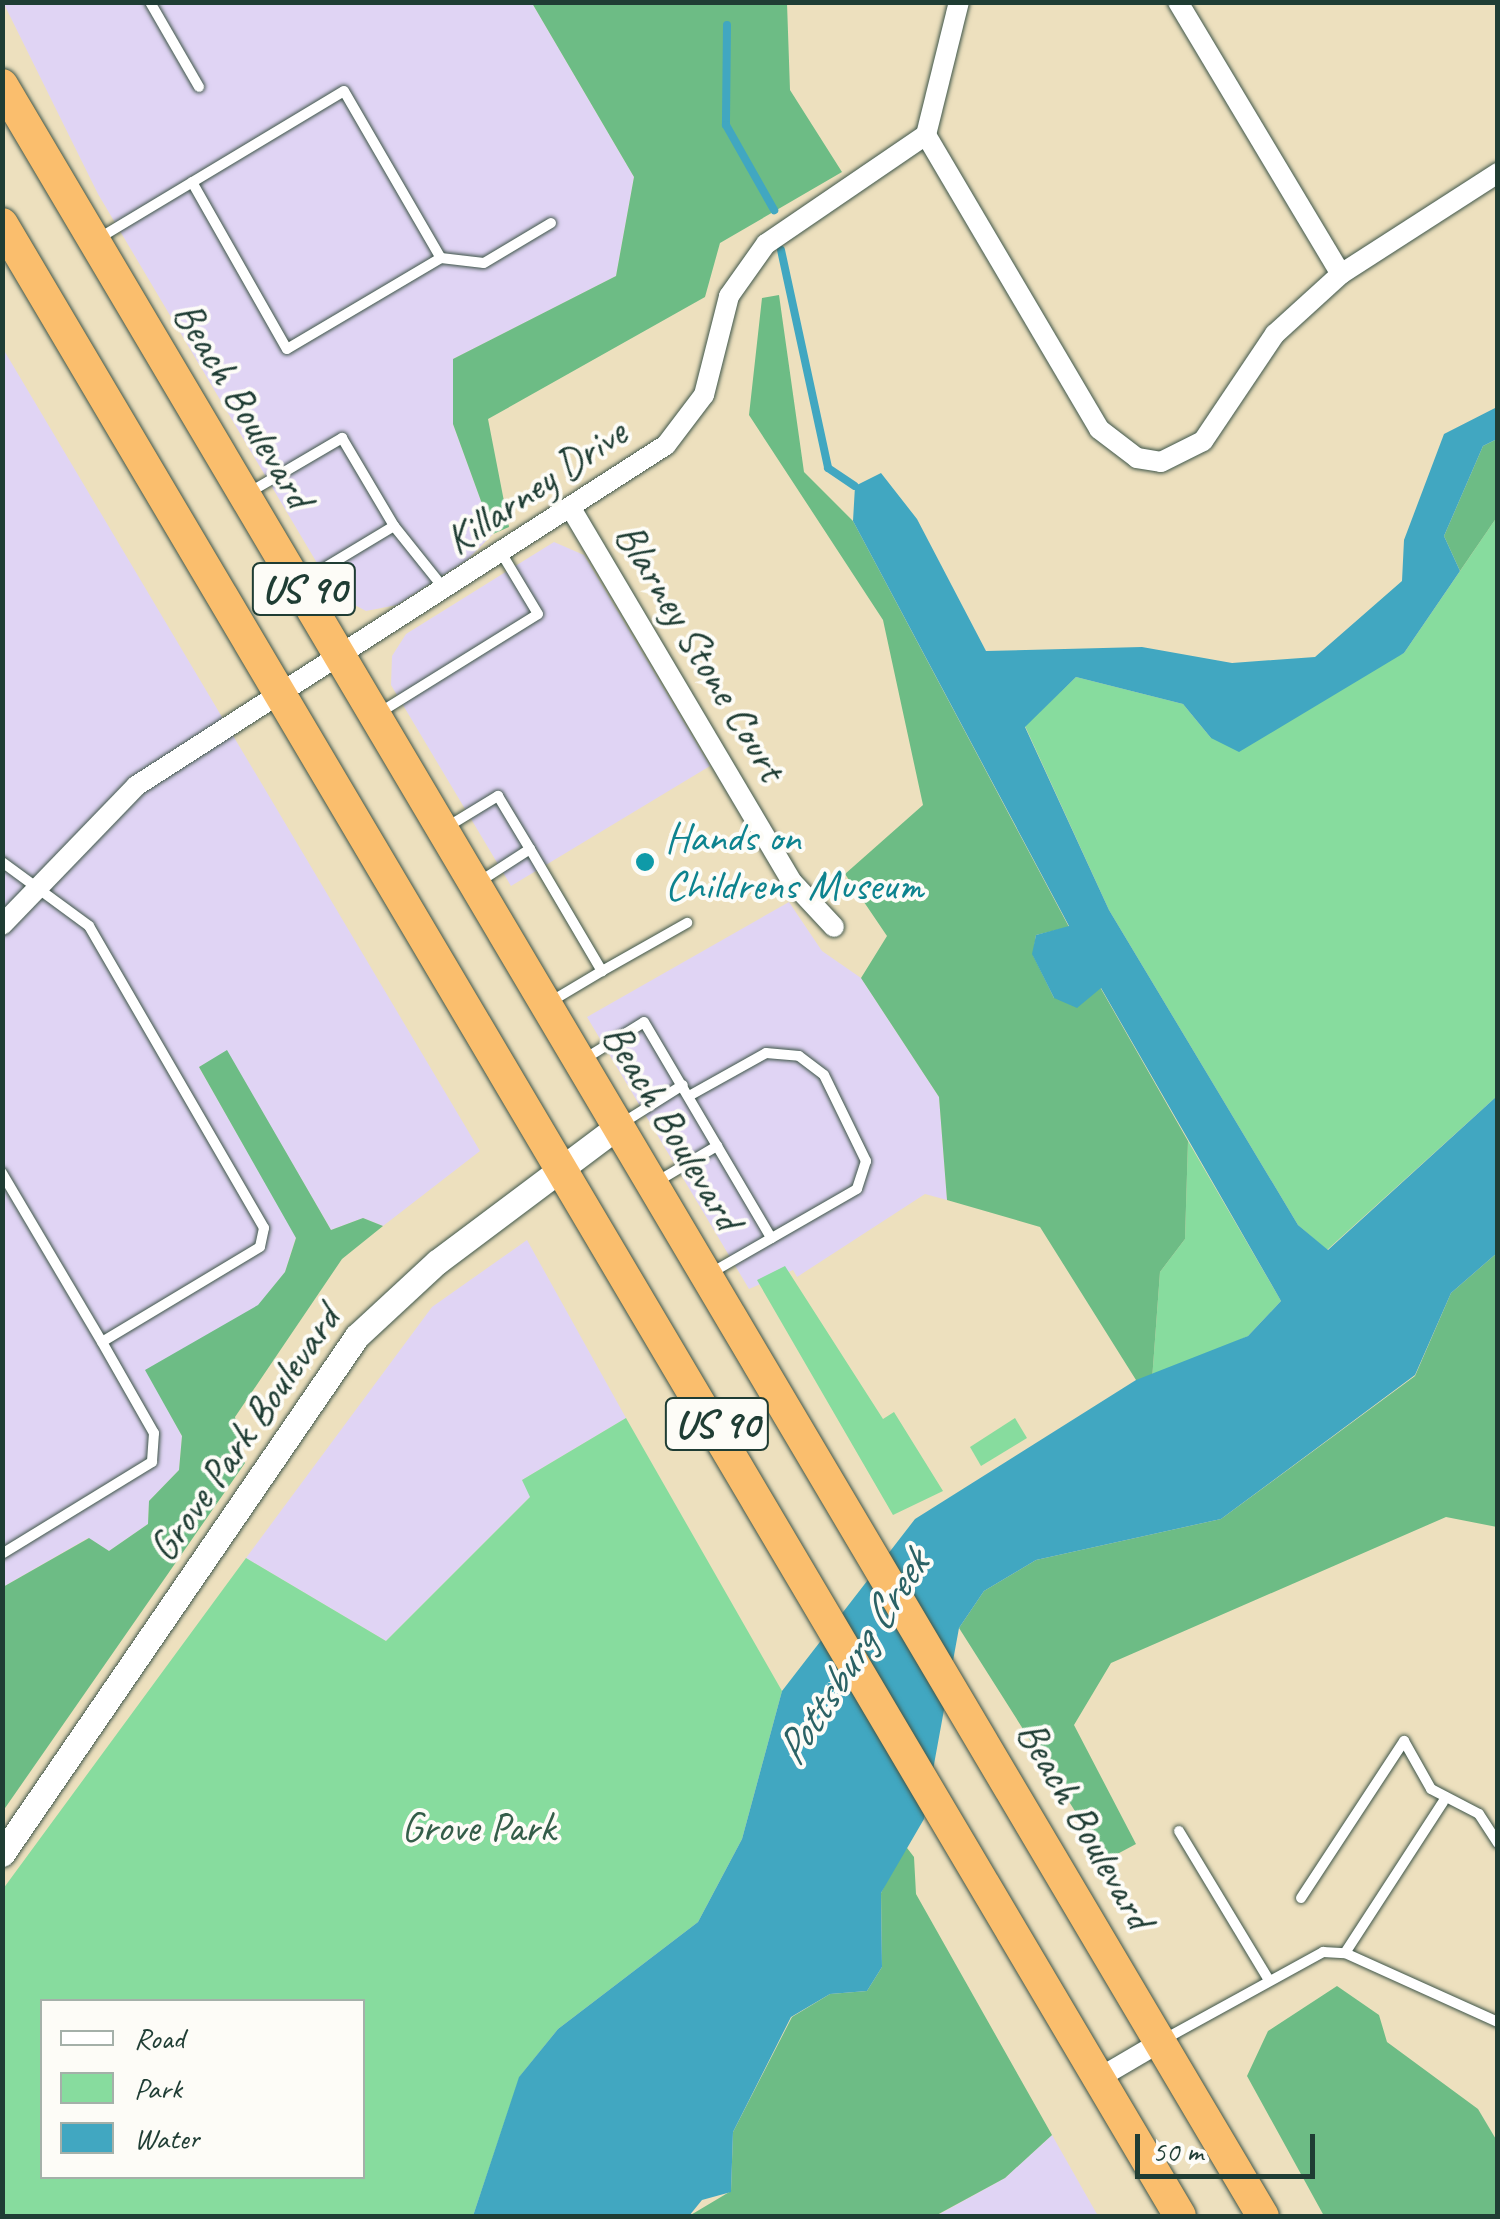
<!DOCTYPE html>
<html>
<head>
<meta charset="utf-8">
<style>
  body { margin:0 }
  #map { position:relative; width:1500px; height:2219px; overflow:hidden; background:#ede0be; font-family:Caveat,sans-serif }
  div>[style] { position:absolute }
  .built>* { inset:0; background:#e0d4f4 }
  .green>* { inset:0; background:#87dc9e }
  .forest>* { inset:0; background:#6dbc85 }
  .water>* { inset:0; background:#41a7c1 }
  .stream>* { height:8px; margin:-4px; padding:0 4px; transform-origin:4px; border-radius:4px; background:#41a7c1 }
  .roads { filter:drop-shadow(0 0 2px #3e5549) drop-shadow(0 0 2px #3e5549) }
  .service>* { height:10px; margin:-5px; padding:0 5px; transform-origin:5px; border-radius:5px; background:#fff }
  .minor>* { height:20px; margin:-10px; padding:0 10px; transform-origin:10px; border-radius:10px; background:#fff }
  .tertiary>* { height:25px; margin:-12.5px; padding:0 12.5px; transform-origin:12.5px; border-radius:12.5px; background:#fff }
  .trunk>* { height:32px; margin:-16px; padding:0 16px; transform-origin:16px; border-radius:16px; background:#fabe6d }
  .dots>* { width:28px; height:28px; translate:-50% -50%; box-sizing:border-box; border:5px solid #fdfcf7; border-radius:50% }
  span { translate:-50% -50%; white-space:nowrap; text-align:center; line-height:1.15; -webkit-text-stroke:8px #fdfcf7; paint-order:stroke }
  .shield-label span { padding:2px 8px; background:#fdfcf7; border:2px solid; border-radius:8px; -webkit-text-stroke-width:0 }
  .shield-label { font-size:40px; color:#1f3d34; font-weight:700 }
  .street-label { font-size:42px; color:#1f3d34 }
  .culture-label { font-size:42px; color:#0d838f }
  .left { translate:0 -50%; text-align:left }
  .park-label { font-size:42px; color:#345d49 }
  .water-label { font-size:45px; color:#2b6265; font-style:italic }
  .frame { position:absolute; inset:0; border:5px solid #1f3d34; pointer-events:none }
  .legend { position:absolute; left:40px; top:1999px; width:325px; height:180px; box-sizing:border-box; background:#fdfcf7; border:2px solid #a4b0a9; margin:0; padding:12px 18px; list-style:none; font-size:30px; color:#1f3d34 }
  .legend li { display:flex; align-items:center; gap:20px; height:50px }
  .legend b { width:50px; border:2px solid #a4b0a9 }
  .scale { position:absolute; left:1135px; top:2134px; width:180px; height:45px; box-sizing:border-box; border:5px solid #1f3d34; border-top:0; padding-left:12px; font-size:30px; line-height:35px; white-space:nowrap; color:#1f3d34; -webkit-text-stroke:8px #fdfcf7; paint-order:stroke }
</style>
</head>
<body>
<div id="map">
  <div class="built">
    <i style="clip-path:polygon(3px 2px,532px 3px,634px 177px,616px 276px,453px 359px,453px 424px,493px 534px,467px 560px,397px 605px,366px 611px,336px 595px,98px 194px)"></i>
    <i style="clip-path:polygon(2px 347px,480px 1151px,383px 1226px,363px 1218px,331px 1230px,227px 1051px,199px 1067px,296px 1237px,285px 1272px,258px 1306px,146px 1370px,182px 1436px,179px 1470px,149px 1501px,148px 1524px,109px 1551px,88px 1538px,3px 1587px)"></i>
    <i style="clip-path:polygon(554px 542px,584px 555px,710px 766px,511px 886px,391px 685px,392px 656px,406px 634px)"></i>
    <i style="clip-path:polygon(789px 902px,822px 951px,861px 978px,939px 1097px,947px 1200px,925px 1194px,797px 1277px,793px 1270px,749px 1289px,587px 1017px)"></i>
    <i style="clip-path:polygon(527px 1240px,626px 1418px,522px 1480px,531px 1496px,386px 1641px,246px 1558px,432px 1307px)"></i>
    <i style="clip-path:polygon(1052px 2135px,1098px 2216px,936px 2216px,1005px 2178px)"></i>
  </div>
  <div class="green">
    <i style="clip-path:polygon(1497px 517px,1497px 1096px,1327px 1250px,1298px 1225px,1109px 910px,1025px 726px,1076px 677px,1183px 704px,1211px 738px,1404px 653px)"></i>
    <i style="clip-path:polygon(1188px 1141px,1281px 1301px,1248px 1336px,1152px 1380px,1160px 1272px,1185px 1239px)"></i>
    <i style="clip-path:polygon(785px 1266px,883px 1419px,894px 1412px,943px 1491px,893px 1515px,757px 1280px)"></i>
    <i style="clip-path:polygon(evenodd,626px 1418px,782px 1691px,742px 1839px,698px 1922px,558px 2029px,520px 2076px,473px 2216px,3px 2216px,3px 1889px,246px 1558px,386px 1641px,530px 1497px,522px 1480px,626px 1418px,42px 2002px,362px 2002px,362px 2176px,42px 2176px,42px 2002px)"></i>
    <i style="clip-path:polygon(1015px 1418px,1027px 1438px,981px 1466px,970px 1447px)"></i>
  </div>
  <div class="forest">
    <i style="clip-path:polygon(532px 3px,787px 3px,790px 90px,842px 172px,720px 243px,705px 297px,488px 419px,509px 527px,493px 534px,453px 424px,453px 359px,616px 276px,634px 177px)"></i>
    <i style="clip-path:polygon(779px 295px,804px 472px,853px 521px,1069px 927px,1036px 935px,1033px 955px,1054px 998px,1100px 987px,1188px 1141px,1185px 1239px,1160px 1272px,1152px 1380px,1136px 1380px,1040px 1227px,947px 1200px,939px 1097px,861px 978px,887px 936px,845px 874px,923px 805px,883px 620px,749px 415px,762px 298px)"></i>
    <i style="clip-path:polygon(1497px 439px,1497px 517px,1460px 571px,1444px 536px,1483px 446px)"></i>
    <i style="clip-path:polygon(227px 1050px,331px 1230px,363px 1218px,383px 1226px,342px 1259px,235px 1417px,245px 1463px,3px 1811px,3px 1587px,89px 1538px,109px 1551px,148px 1524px,149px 1501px,179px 1470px,182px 1436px,145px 1370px,258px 1305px,285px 1272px,296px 1238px,199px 1067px)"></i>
    <i style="clip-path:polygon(1497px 1253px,1497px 1527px,1446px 1517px,1111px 1663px,1074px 1725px,1136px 1844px,1106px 1860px,959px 1628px,984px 1591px,1036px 1560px,1221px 1519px,1415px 1376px,1451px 1293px)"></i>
    <i style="clip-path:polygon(904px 1844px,914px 1857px,916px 1894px,1052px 2135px,1005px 2178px,935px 2216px,689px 2216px,731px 2191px,733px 2132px,792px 2017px,830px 1994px,867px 1991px,882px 1967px,881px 1893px)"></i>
    <i style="clip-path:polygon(1337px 1986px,1379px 2015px,1387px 2042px,1478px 2109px,1497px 2141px,1497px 2216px,1324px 2216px,1247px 2076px,1268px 2031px)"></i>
  </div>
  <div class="water">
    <i style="clip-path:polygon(1497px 407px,1497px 439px,1483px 446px,1444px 536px,1460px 571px,1404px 653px,1239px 752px,1211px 738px,1183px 704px,1076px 677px,1025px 727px,1109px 910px,1298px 1225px,1328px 1250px,1497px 1096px,1497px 1253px,1451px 1293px,1415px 1375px,1221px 1519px,1036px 1560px,984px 1591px,959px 1628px,924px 1819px,881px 1893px,882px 1967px,867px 1991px,830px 1994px,791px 2017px,733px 2132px,731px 2192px,702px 2200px,689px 2216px,473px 2216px,519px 2077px,558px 2029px,698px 1922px,742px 1839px,782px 1691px,915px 1519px,1136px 1380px,1248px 1336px,1281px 1301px,1101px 988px,1077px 1008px,1054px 998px,1032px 954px,1036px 935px,1069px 926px,853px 521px,855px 486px,881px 473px,917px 519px,986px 651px,1142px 647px,1232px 663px,1315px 657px,1402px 581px,1404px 540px,1444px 434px)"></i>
  </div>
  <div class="stream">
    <i style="left:727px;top:25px;width:100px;rotate:90.6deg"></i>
    <i style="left:726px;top:125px;width:98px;rotate:60.5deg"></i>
    <i style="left:781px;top:250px;width:223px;rotate:77.8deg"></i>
    <i style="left:828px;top:468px;width:32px;rotate:34deg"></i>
  </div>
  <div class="roads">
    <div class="service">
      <i style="left:150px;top:2px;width:98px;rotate:60deg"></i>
      <i style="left:192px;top:182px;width:192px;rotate:60.4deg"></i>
      <i style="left:287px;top:349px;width:179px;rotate:-30.6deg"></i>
      <i style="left:96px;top:240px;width:289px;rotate:-31deg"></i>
      <i style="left:344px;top:91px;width:193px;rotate:59.9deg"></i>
      <i style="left:441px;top:258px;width:43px;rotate:6.6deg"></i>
      <i style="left:484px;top:263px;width:78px;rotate:-30.8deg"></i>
      <i style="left:250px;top:492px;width:107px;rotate:-30.4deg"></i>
      <i style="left:342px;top:438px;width:102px;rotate:59.4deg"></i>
      <i style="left:394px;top:526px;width:109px;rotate:148.9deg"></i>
      <i style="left:394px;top:526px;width:83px;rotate:51.3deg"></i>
      <i style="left:379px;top:713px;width:187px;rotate:-31.9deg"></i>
      <i style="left:538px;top:614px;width:70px;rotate:-121deg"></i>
      <i style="left:447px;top:827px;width:60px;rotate:-31.3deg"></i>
      <i style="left:498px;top:796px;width:62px;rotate:58.9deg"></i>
      <i style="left:530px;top:849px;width:61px;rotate:147.1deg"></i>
      <i style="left:530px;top:849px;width:142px;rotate:59.5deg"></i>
      <i style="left:602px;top:971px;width:61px;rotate:149.2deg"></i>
      <i style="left:2px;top:862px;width:108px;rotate:36.3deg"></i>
      <i style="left:89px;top:926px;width:349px;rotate:59.9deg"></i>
      <i style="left:264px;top:1228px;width:19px;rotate:102deg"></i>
      <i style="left:260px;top:1247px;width:184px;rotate:149deg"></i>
      <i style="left:102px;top:1342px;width:105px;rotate:60.3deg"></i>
      <i style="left:154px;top:1433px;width:29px;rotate:94deg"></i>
      <i style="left:152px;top:1462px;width:176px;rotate:148.5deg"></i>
      <i style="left:602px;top:971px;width:98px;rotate:-29.5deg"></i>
      <i style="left:586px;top:1058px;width:68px;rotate:-31.8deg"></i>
      <i style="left:644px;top:1022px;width:251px;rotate:59.5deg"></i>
      <i style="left:689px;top:1096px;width:88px;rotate:-29.2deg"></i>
      <i style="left:766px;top:1053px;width:33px;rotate:5deg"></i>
      <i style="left:799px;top:1056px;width:31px;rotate:37deg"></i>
      <i style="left:824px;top:1075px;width:96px;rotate:64deg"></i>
      <i style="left:866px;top:1161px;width:29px;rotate:108deg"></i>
      <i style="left:857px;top:1189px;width:168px;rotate:150.1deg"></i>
      <i style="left:621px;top:1124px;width:73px;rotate:-32.2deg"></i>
      <i style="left:2px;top:1173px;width:196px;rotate:59.4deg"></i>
      <i style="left:658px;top:1181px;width:69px;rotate:-30.7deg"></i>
      <i style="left:1179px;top:1831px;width:170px;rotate:58.9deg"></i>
      <i style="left:1301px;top:1898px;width:188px;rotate:-56.7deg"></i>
      <i style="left:1404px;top:1741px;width:55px;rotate:60.6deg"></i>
      <i style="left:1431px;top:1789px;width:54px;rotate:27.5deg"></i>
      <i style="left:1479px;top:1814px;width:35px;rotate:57deg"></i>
      <i style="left:1345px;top:1953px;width:180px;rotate:-57deg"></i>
      <i style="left:1163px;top:2040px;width:183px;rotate:-28.8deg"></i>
      <i style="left:1323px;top:1952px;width:22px;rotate:3deg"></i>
      <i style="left:1345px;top:1953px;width:168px;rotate:24.3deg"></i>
    </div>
    <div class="minor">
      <i style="left:1178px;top:2px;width:317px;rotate:59.1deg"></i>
      <i style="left:926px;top:135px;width:341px;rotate:59.5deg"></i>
      <i style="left:1099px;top:429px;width:48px;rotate:37.3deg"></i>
      <i style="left:1137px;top:458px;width:24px;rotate:9deg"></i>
      <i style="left:1161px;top:462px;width:47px;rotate:-26.6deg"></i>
      <i style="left:1203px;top:441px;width:129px;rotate:-56.1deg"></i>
      <i style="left:1275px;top:334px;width:89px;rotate:-42.3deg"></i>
      <i style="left:1341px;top:274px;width:187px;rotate:-32.8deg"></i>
      <i style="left:572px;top:510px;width:434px;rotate:59.4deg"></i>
      <i style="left:793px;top:883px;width:60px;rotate:47deg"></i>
      <i style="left:2px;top:925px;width:193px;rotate:-46deg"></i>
      <i style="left:136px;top:786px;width:630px;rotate:-32.76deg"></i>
      <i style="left:666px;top:445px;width:63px;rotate:-52.8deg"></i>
      <i style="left:704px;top:395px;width:102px;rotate:-75.8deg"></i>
      <i style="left:729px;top:296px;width:64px;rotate:-54.6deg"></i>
      <i style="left:766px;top:244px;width:194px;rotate:-34.3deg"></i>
      <i style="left:926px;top:135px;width:137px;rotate:-76.1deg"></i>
      <i style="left:1104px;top:2075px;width:67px;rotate:-30.4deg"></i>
    </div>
    <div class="tertiary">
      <i style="left:2px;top:1854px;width:628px;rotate:-55.58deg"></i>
      <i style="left:357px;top:1336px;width:109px;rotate:-42.8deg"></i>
      <i style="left:437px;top:1262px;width:230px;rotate:-36.9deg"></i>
    </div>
    <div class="trunk">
      <i style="left:2px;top:85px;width:2476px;rotate:59.39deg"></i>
      <i style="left:2px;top:224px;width:2314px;rotate:59.4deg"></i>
    </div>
  </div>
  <div class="dots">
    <i style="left:645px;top:862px;background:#0f9aa8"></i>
  </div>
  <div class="shield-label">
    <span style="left:304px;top:589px">US 90</span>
    <span style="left:717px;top:1424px">US 90</span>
  </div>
  <div class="street-label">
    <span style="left:243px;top:405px;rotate:59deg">Beach Boulevard</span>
    <span style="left:536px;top:487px;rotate:-34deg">Killarney Drive</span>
    <span style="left:700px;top:652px;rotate:59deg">Blarney Stone Court</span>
    <span style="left:672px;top:1127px;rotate:59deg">Beach Boulevard</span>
    <span style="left:245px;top:1434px;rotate:-55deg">Grove Park Boulevard</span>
    <span style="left:1085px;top:1825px;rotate:60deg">Beach Boulevard</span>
  </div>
  <div class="culture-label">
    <span class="left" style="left:665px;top:862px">Hands on<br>Childrens Museum</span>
  </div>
  <div class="park-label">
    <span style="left:478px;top:1828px">Grove Park</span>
  </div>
  <div class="water-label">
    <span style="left:852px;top:1658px;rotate:-57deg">Pottsburg Creek</span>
  </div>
  <div class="frame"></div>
  <ul class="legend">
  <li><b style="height:12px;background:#fff"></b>Road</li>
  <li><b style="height:28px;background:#87dc9e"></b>Park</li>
  <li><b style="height:28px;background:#41a7c1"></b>Water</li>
  </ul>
  <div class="scale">50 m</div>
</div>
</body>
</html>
